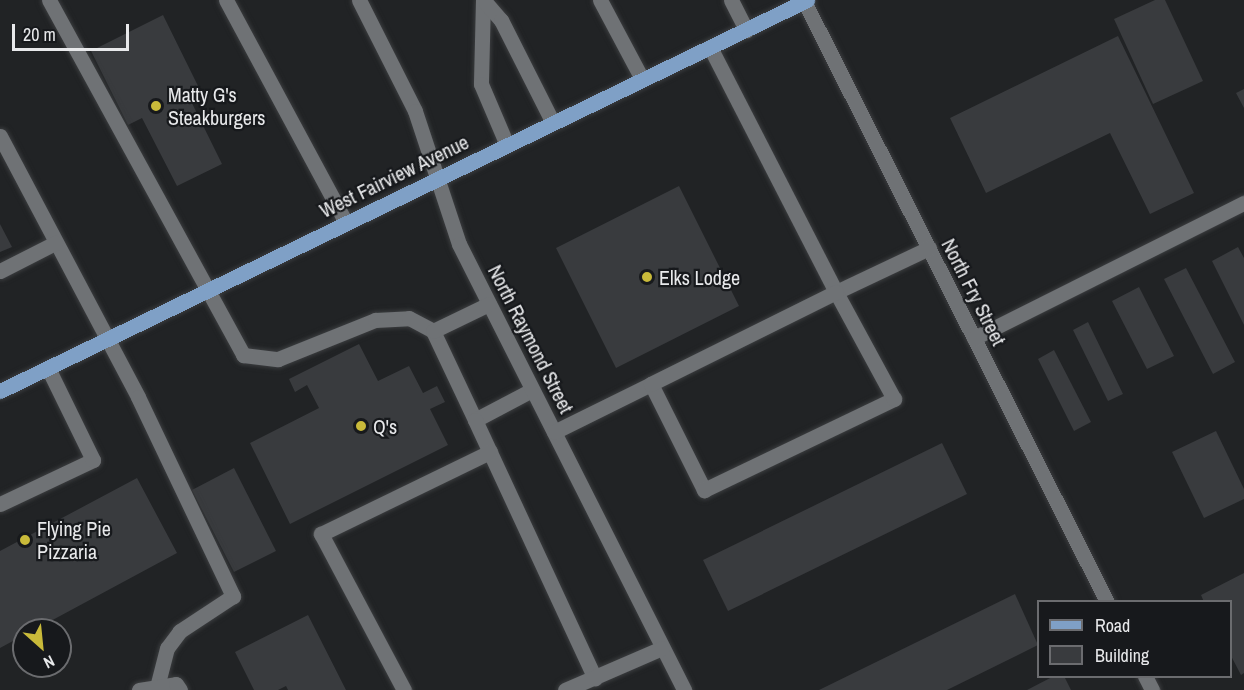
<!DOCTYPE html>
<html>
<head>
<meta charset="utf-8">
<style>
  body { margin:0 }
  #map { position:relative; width:1244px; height:690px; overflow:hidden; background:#212325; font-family:"Archivo Narrow",sans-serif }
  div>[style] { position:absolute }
  .building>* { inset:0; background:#393b3e }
  .roads { filter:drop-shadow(0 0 2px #3b3d3f) drop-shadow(0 0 2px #3b3d3f) }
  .minor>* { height:15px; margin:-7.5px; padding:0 7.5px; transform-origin:7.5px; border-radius:7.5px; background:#6f7275 }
  .major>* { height:15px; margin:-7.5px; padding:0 7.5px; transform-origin:7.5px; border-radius:7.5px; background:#7fa0c6 }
  .dots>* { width:16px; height:16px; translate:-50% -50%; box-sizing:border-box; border:3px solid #17191c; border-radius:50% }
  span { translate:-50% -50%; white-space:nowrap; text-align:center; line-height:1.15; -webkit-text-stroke:4.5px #17191c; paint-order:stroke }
  .poi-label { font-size:20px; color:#e8e9eb }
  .left { translate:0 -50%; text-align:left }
  .street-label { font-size:20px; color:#e8e9eb }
  .legend { position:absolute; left:1037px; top:600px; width:195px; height:78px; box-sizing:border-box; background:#17191c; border:2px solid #6b6c6f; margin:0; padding:8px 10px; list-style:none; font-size:18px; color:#e8e9eb }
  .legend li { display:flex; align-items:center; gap:12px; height:30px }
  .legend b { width:30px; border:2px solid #6b6c6f }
  .north { position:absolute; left:12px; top:618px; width:60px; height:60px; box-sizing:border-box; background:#17191c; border:2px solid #6b6c6f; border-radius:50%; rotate:153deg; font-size:16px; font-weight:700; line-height:24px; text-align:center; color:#e8e9eb }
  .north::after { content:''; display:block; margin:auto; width:21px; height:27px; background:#c9ba3a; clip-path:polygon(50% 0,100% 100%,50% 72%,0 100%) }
  .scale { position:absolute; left:12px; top:24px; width:117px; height:27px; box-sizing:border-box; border:3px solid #e8e9eb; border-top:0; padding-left:8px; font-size:18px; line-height:21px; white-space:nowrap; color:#e8e9eb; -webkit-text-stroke:4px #17191c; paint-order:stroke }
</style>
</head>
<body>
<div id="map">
  <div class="building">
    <i style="clip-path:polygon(1155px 0,1165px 0,1203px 81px,1153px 104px,1114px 19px)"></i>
    <i style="clip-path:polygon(163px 15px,199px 88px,187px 93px,222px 164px,177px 186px,142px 118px,128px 125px,91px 51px)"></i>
    <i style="clip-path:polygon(1118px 36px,1194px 193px,1150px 214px,1110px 133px,986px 193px,950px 118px)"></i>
    <i style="clip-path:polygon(1244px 89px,1244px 108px,1236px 93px)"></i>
    <i style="clip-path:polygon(679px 186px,739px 306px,616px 368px,556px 248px)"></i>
    <i style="clip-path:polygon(0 224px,12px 247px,0 252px)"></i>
    <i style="clip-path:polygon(1238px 247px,1244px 258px,1244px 325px,1212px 261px)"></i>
    <i style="clip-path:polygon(1186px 268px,1235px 362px,1213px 374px,1164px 279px)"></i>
    <i style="clip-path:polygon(1139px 287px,1174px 356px,1147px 369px,1112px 301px)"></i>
    <i style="clip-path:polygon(1088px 322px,1123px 394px,1108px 401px,1073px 330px)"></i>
    <i style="clip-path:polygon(359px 344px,378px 381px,409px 366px,423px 393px,437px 386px,445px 402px,430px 409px,448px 445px,290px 524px,250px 443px,319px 408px,307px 385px,295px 392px,289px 379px)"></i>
    <i style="clip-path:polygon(1054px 350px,1091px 422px,1074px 431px,1038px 359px)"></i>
    <i style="clip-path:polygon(1216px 431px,1244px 489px,1244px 499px,1204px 518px,1172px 452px)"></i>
    <i style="clip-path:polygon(942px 443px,967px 494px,728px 611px,703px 560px)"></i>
    <i style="clip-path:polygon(234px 468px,276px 551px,234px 572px,192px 490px)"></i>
    <i style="clip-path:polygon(137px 478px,177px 553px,34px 630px,24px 630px,24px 635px,0 648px,0 551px)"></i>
    <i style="clip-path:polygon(1244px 573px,1244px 673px,1241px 675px,1230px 654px,1230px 602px,1204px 602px,1201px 595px)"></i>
    <i style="clip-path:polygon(1015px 594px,1038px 645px,947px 690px,819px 690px)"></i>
    <i style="clip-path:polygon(308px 615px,346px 690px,288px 690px,286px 686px,278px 690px,254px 690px,235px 652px)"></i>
    <i style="clip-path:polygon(1054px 676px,1064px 676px,1071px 690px,1027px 690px)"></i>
  </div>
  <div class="roads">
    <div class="minor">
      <i style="left:49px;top:0;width:405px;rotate:61.3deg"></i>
      <i style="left:243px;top:355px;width:35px;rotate:7deg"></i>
      <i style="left:278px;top:359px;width:105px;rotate:-21.9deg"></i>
      <i style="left:375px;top:320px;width:34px;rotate:-3deg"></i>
      <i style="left:409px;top:318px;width:27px;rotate:28deg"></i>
      <i style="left:433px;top:331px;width:98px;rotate:64.7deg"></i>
      <i style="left:475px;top:420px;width:64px;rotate:-27.8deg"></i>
      <i style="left:226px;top:0;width:253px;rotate:61.7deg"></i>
      <i style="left:359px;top:0;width:124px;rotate:63.2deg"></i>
      <i style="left:415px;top:111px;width:140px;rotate:71.7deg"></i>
      <i style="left:459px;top:244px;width:500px;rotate:63.2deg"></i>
      <i style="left:483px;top:0;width:84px;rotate:91.4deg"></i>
      <i style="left:481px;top:84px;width:66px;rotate:66.9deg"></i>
      <i style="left:600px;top:0;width:89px;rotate:62deg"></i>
      <i style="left:731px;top:0;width:34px;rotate:63deg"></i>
      <i style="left:804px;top:1px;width:673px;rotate:63.24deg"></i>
      <i style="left:486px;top:3px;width:23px;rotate:49deg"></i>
      <i style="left:501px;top:20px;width:115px;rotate:63.2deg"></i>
      <i style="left:710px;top:47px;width:276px;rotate:62.8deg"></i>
      <i style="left:836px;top:292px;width:103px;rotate:-25.3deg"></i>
      <i style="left:0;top:136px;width:295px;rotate:62.1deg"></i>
      <i style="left:138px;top:397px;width:221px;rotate:64.5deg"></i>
      <i style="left:233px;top:596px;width:64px;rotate:146.6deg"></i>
      <i style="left:180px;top:631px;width:21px;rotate:127deg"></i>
      <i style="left:167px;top:648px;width:40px;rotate:104.4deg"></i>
      <i style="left:0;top:271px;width:62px;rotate:-27deg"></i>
      <i style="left:433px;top:331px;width:62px;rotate:-25.7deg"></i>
      <i style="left:974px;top:338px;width:302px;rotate:-26.6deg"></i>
      <i style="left:475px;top:420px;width:285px;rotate:65.1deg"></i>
      <i style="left:554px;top:432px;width:108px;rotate:-26.3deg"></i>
      <i style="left:651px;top:384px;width:119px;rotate:63.4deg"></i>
      <i style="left:704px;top:490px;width:211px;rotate:-25.6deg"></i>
      <i style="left:894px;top:399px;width:122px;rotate:-118.5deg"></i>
      <i style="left:836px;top:292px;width:207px;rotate:153.6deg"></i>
      <i style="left:0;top:504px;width:103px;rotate:-25.3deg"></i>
      <i style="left:93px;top:460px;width:102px;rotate:-116.1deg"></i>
      <i style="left:1145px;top:676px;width:16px;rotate:63deg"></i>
      <i style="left:139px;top:690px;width:37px;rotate:-9deg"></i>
      <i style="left:176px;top:684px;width:7px;rotate:56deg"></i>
      <i style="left:404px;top:690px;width:177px;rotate:-118deg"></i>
      <i style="left:321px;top:534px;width:188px;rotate:-25.9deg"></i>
      <i style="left:565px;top:690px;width:106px;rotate:-23.4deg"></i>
    </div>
    <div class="major">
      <i style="left:0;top:391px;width:897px;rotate:-25.85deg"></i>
    </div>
  </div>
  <div class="dots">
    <i style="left:156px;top:106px;background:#c9ba3a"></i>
    <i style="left:647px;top:277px;background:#c9ba3a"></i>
    <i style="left:361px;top:426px;background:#c9ba3a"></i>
    <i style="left:25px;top:540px;background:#c9ba3a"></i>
  </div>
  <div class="poi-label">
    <span class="left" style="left:168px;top:106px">Matty G's<br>Steakburgers</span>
    <span class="left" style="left:659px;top:277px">Elks Lodge</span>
    <span class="left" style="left:373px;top:426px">Q's</span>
    <span class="left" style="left:37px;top:540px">Flying Pie<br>Pizzaria</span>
  </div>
  <div class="street-label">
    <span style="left:394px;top:176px;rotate:-26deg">West Fairview Avenue</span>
    <span style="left:974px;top:292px;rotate:63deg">North Fry Street</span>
    <span style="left:531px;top:339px;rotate:63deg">North Raymond Street</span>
  </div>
  <ul class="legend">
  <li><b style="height:8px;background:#7fa0c6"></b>Road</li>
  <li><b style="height:16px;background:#393b3e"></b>Building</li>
  </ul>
  <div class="north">N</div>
  <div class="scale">20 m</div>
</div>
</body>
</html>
